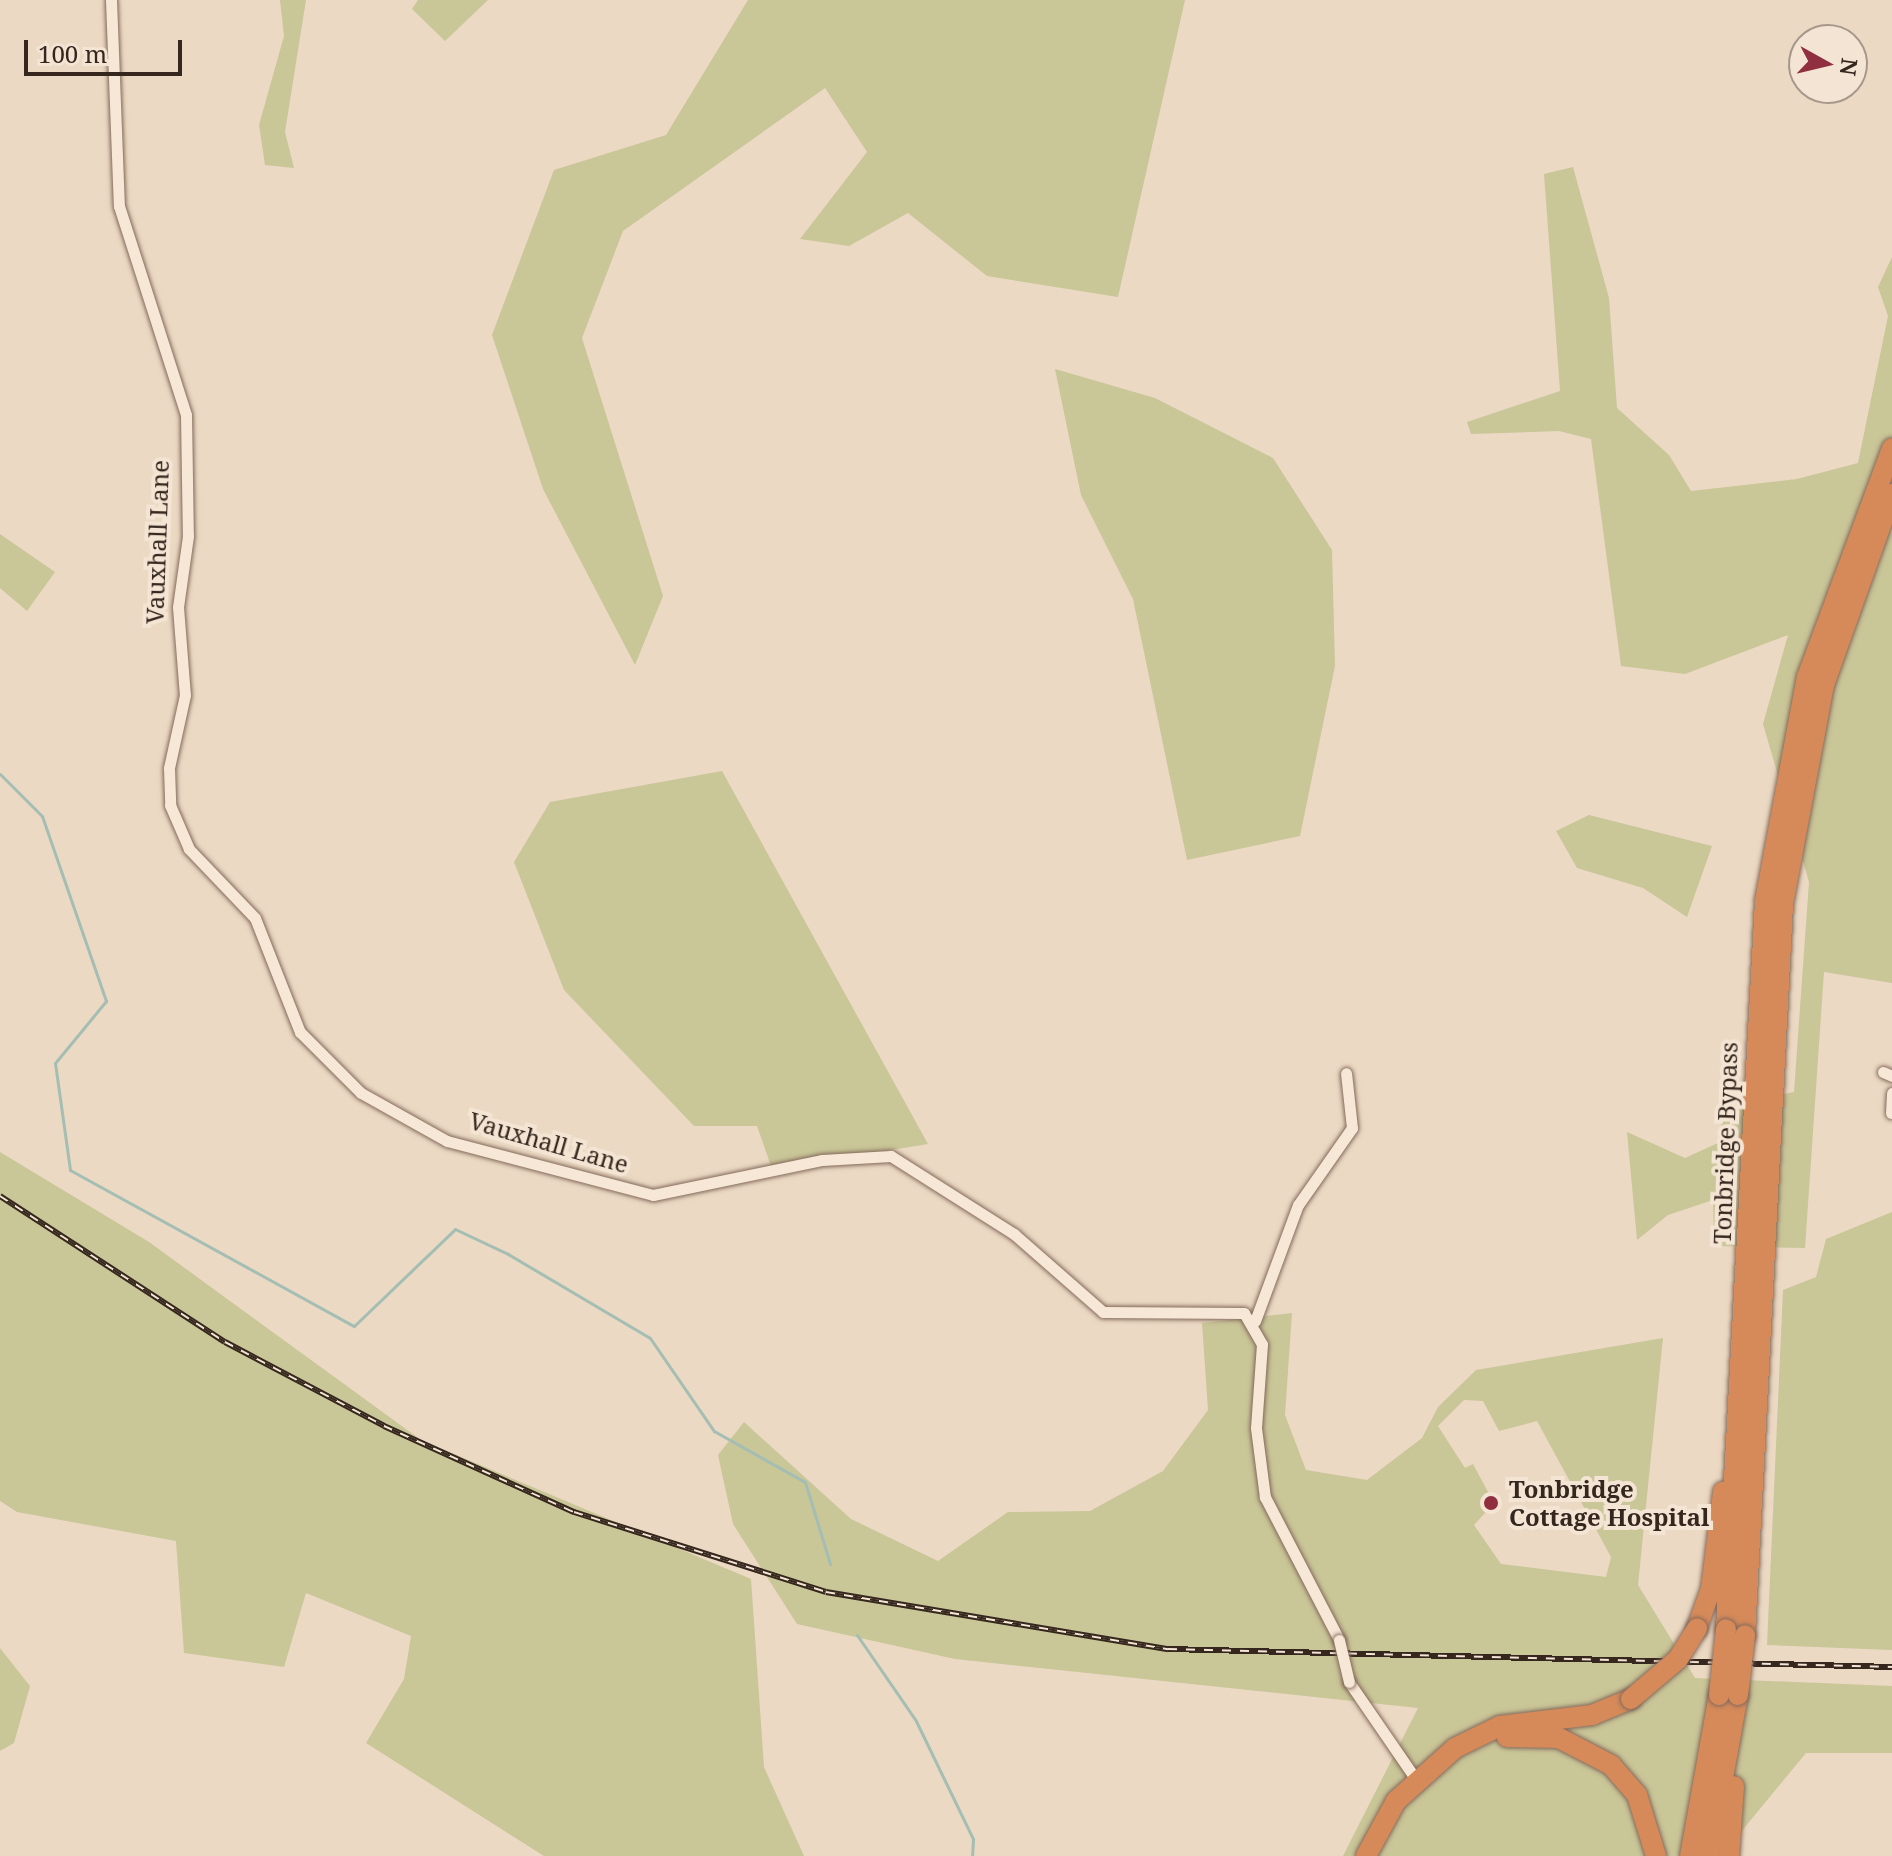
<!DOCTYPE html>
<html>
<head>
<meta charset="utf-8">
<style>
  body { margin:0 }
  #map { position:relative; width:1892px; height:1856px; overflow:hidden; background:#ebd9c3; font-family:"Noto Serif",serif }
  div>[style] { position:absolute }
  .green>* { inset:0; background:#c9c698 }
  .stream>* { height:3px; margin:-1.5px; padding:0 1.5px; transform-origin:1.5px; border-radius:1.5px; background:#a5beb3 }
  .roads { filter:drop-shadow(0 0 2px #846a5b) drop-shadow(0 0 2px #846a5b) }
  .street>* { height:11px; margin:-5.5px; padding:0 5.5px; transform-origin:5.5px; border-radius:5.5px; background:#f7e7d6 }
  .highway>* { height:20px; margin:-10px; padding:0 10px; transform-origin:10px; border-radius:10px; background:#d68a59 }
  .rail>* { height:6px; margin-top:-3px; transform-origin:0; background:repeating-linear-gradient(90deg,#f3e4d3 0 9px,#35261e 0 18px); box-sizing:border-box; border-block:2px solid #35261e }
  .bridges { filter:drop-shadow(0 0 2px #846a5b) drop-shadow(0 0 2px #846a5b) }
  .street-bridge>* { height:11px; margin:-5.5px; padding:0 5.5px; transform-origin:5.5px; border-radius:5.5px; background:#f7e7d6 }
  .highway-bridge>* { height:20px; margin:-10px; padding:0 10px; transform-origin:10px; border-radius:10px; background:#d68a59 }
  .dots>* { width:22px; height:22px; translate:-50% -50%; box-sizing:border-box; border:4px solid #f3e4d3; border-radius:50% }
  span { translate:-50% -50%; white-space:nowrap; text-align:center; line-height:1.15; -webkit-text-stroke:8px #f3e4d3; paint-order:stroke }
  .street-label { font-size:24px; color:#35261e }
  .poi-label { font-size:24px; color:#35261e; font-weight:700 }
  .left { translate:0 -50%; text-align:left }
  .north { position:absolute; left:1788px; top:24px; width:80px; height:80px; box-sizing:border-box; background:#f3e4d3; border:2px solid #a7988b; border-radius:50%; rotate:98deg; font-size:22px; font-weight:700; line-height:32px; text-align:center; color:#35261e }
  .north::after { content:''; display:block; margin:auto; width:28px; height:36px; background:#902f40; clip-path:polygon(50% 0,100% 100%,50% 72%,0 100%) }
  .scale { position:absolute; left:24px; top:40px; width:158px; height:36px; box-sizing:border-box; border:4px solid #35261e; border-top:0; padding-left:10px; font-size:24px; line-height:28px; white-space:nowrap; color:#35261e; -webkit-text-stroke:6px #f3e4d3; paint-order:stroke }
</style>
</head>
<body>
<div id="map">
  <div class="green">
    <i style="clip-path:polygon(280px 0,306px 0,285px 132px,294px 168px,265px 165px,259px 125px,284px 36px)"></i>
    <i style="clip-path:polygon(418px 0,488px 0,445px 41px,412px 9px)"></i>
    <i style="clip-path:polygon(748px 0,1185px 0,1118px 297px,987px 276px,908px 213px,849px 246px,800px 239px,867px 152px,825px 88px,623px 231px,582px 338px,663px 596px,635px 665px,543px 489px,492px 335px,554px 170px,666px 135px)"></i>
    <i style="clip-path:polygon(1573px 167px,1609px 298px,1617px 408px,1669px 455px,1691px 491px,1797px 479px,1858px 463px,1888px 316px,1878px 287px,1892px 257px,1892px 983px,1824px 972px,1805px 1248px,1714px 1246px,1713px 1200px,1668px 1215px,1637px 1240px,1627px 1132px,1685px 1158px,1718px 1143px,1725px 1105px,1794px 1092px,1809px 882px,1763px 724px,1788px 635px,1685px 674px,1621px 666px,1591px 439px,1559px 431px,1471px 434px,1467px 422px,1560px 391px,1544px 174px)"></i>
    <i style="clip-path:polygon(1055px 369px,1155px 398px,1273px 458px,1332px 550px,1335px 666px,1300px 836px,1187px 860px,1133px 599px,1081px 495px)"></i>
    <i style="clip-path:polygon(0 534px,55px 572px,27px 611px,0 588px)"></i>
    <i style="clip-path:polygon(722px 771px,928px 1144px,772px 1169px,757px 1126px,694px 1126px,564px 990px,514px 862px,550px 802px)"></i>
    <i style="clip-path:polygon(1589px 815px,1712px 846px,1687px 917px,1643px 888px,1577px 868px,1556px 831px)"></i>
    <i style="clip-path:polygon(0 1152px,149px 1242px,421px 1440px,751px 1579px,764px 1767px,804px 1856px,544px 1856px,366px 1743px,404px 1679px,411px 1636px,306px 1593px,284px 1667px,184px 1653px,176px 1541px,17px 1512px,0 1501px)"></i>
    <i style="clip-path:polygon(1892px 1212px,1892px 1650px,1767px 1645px,1783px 1290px,1816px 1277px,1826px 1239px)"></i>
    <i style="clip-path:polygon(evenodd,1292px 1313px,1285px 1415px,1306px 1470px,1367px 1480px,1422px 1438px,1438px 1407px,1476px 1370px,1663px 1338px,1638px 1585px,1695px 1678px,1892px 1686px,1892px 1753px,1806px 1753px,1721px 1856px,1343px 1856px,1418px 1708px,955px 1659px,797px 1624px,733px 1524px,718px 1455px,744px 1422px,851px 1519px,938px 1561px,1008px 1512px,1090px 1511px,1163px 1471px,1208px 1410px,1202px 1323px,1292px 1313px,1464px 1400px,1483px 1401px,1499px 1431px,1537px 1421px,1611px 1557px,1606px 1577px,1501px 1564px,1474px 1525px,1494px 1503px,1473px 1464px,1465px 1468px,1438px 1426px,1464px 1400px)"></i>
    <i style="clip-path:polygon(0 1648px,30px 1686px,14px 1743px,0 1751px)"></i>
  </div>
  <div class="stream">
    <i style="left:0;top:774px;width:59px;rotate:45deg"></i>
    <i style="left:42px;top:816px;width:196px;rotate:70.9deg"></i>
    <i style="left:106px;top:1001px;width:80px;rotate:129.4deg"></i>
    <i style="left:55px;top:1063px;width:108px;rotate:82deg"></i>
    <i style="left:70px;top:1170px;width:324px;rotate:28.8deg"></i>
    <i style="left:354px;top:1326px;width:140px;rotate:-43.8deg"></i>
    <i style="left:455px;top:1229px;width:59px;rotate:25.3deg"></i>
    <i style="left:508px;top:1254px;width:165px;rotate:30.6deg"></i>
    <i style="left:650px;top:1338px;width:113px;rotate:55.5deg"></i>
    <i style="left:714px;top:1431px;width:104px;rotate:29.3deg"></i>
    <i style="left:805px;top:1482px;width:86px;rotate:73deg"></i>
    <i style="left:857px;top:1635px;width:104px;rotate:55.5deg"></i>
    <i style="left:916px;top:1721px;width:131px;rotate:64.2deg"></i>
    <i style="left:973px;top:1839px;width:17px;rotate:93deg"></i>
  </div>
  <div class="roads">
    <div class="street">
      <i style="left:111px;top:0;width:206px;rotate:87.8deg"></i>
      <i style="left:119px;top:206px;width:219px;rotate:72.2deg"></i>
      <i style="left:186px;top:415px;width:121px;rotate:89.1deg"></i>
      <i style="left:188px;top:536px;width:72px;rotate:98deg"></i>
      <i style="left:178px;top:607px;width:88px;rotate:85.5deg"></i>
      <i style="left:185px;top:695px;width:75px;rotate:102.4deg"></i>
      <i style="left:169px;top:768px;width:37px;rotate:88deg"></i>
      <i style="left:170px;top:805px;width:48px;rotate:66.6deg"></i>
      <i style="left:189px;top:849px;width:95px;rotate:46.3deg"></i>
      <i style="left:255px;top:918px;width:123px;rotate:68.5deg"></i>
      <i style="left:300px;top:1032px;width:86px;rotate:45deg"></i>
      <i style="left:361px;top:1093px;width:98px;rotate:29.2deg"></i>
      <i style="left:447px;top:1141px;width:213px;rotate:14.7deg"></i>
      <i style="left:653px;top:1195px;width:173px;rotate:-11.7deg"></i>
      <i style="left:822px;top:1160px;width:69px;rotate:-3.3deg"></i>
      <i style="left:891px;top:1156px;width:146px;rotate:32.4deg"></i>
      <i style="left:1014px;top:1234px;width:118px;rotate:41.2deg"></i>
      <i style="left:1103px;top:1312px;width:141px;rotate:0.4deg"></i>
      <i style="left:1244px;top:1313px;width:36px;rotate:60deg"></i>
      <i style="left:1262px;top:1344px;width:84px;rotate:94.1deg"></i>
      <i style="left:1256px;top:1428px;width:70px;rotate:82.6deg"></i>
      <i style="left:1265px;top:1497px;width:161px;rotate:62.6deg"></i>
      <i style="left:1883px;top:1072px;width:10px;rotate:24deg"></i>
      <i style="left:1891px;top:1113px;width:20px;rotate:-87deg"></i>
      <i style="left:1255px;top:1321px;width:124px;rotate:-69.7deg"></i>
      <i style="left:1298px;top:1205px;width:94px;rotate:-55deg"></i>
      <i style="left:1352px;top:1128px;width:55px;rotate:-96.2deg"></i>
      <i style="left:1349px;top:1682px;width:116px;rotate:55.5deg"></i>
    </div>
    <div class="highway">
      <i style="left:1697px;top:1628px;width:41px;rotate:-70.3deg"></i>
      <i style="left:1711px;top:1589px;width:98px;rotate:-82.9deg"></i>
      <i style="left:1726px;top:1629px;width:729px;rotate:-86.93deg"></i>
      <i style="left:1765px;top:901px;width:228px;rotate:-79.4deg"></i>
      <i style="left:1807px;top:677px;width:244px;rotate:-69.6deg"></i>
      <i style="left:1745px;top:1635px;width:732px;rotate:-87.02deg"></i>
      <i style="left:1783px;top:904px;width:223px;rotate:-79.4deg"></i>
      <i style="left:1824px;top:685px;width:203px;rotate:-70.4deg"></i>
      <i style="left:1507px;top:1737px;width:52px;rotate:1.1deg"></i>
      <i style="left:1559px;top:1738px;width:59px;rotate:27.4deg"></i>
      <i style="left:1611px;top:1765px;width:40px;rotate:49deg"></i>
      <i style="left:1637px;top:1795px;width:64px;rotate:72.7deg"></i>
      <i style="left:1366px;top:1856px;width:63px;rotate:-61.4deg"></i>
      <i style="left:1396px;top:1801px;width:79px;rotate:-41.9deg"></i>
      <i style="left:1455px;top:1748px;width:50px;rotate:-26.1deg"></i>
      <i style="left:1500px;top:1726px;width:93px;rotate:-6.8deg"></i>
      <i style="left:1592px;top:1715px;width:42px;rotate:-22.3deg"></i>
      <i style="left:1690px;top:1856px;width:164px;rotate:-79.8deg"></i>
      <i style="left:1709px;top:1856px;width:164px;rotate:-79.8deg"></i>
      <i style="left:1729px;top:1856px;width:70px;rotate:-85.9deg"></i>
    </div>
  </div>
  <div class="rail">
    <i style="left:0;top:1196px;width:268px;rotate:33deg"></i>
    <i style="left:225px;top:1342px;width:180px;rotate:27.8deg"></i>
    <i style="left:384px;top:1426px;width:209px;rotate:24.4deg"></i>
    <i style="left:574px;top:1512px;width:264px;rotate:17.6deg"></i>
    <i style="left:826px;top:1592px;width:347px;rotate:9.5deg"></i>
    <i style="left:1168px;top:1649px;width:724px;rotate:1.42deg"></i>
  </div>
  <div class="bridges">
    <div class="street-bridge">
      <i style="left:1339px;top:1640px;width:43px;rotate:76.6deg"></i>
    </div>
    <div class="highway-bridge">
      <i style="left:1719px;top:1695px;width:66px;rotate:-83.9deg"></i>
      <i style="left:1738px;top:1695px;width:60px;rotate:-83.3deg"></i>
      <i style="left:1631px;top:1699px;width:62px;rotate:-40.4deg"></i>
      <i style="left:1678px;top:1659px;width:36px;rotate:-58deg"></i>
    </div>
  </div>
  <div class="dots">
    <i style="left:1491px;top:1503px;background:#902f40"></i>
  </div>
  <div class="street-label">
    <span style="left:157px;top:542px;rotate:-88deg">Vauxhall Lane</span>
    <span style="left:549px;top:1142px;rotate:16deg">Vauxhall Lane</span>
    <span style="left:1725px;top:1143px;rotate:-88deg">Tonbridge Bypass</span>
  </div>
  <div class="poi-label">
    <span class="left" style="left:1509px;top:1503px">Tonbridge<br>Cottage Hospital</span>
  </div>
  <div class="north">N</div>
  <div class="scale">100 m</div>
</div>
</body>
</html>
